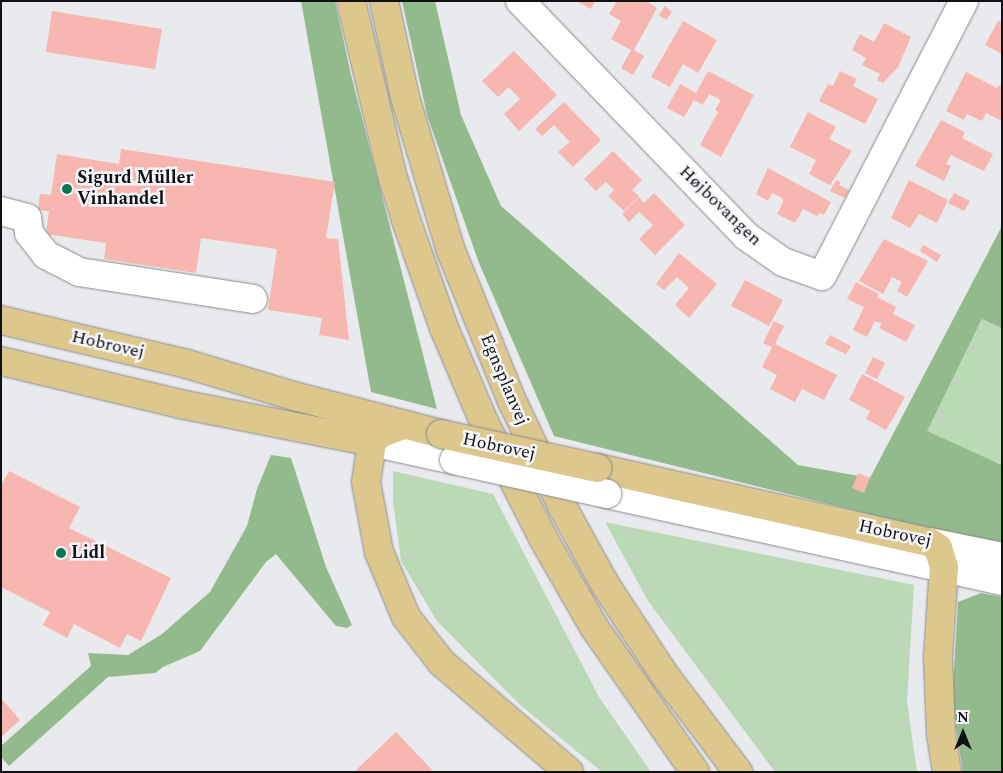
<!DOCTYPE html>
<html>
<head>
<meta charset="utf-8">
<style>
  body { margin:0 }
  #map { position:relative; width:1003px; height:773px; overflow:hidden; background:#e9eaed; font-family:Spectral,serif }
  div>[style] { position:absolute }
  .green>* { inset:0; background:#bcd9b7 }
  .forest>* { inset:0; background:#93ba8c }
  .building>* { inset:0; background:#f7b6af }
  .roads { filter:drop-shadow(0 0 1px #898a8d) drop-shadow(0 0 1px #898a8d) }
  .minor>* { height:28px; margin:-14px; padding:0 14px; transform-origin:14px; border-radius:14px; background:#fff }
  .major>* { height:28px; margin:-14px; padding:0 14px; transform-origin:14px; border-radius:14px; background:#dcc78c }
  .bridges { filter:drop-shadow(0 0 1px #898a8d) drop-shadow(0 0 1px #898a8d) }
  .minor-bridge>* { height:28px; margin:-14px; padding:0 14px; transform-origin:14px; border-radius:14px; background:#fff }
  .major-bridge>* { height:28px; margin:-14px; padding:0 14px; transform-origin:14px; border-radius:14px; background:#dcc78c }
  .dots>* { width:14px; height:14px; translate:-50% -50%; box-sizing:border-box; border:2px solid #f6f7fb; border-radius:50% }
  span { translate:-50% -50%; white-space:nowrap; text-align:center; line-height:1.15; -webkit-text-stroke:5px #f6f7fb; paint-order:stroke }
  .poi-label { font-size:18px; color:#111113; font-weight:700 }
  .left { translate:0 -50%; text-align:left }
  .street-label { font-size:18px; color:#111113 }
  .frame { position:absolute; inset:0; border:2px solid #111113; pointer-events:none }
  .north { position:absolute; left:938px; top:708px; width:50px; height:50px; -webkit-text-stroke:4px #f6f7fb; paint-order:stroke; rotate:0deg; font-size:14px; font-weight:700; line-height:20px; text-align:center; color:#111113 }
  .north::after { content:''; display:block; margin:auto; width:18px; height:22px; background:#111113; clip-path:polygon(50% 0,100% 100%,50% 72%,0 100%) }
</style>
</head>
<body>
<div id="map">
  <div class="green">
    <i style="clip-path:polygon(983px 318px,1002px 328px,1002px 465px,926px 431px)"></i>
    <i style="clip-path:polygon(393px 471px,493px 494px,599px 697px,651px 772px,602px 772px,519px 704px,437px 621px,401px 561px,393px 501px)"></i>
    <i style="clip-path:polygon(605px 522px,914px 585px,907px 701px,917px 772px,775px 772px,648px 601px)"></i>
  </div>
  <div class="forest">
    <i style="clip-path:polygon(301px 1px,335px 1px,351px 75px,437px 409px,371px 392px)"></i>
    <i style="clip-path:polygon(402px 1px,435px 1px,461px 115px,501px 206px,798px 465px,870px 478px,1002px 226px,1002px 328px,982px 319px,927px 431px,1002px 465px,1002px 547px,554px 436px,479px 263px,427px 115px)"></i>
    <i style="clip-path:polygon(271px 455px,291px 458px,326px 567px,352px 625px,347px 628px,336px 626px,276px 554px,266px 562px,200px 651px,163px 667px,155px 673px,108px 677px,9px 766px,1px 757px,1px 746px,91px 666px,88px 653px,128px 655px,162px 634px,210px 592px,247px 526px,257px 489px)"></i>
    <i style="clip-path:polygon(981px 593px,1002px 597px,1002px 772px,963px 772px,952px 703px,958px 602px)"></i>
  </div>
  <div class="building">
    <i style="clip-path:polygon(576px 1px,595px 1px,591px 9px)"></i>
    <i style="clip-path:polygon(617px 1px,646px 1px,657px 8px,634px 50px,644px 56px,633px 75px,621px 68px,631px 50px,611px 39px,621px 21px,609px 14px)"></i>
    <i style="clip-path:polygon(665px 6px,672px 12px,666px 20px,659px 15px)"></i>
    <i style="clip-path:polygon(52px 11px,162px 29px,155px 69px,46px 52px)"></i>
    <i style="clip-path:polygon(683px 21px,717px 40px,698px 73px,683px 64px,670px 87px,651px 77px)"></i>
    <i style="clip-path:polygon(998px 21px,1002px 22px,1002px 54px,985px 45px)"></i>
    <i style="clip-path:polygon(884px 23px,911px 37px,898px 67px,883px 83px,877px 80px,880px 74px,862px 65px,866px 58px,852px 50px,860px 34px,874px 42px)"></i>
    <i style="clip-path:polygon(514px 51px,557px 95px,519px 131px,504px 114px,520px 99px,509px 87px,498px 97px,482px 81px)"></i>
    <i style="clip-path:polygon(708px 71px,754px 95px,721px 157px,700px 145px,718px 112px,715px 110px,721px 100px,709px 94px,703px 105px,694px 100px,684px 117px,667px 108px,680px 84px,696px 93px)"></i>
    <i style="clip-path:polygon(840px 71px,857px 79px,853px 86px,878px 99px,865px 124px,819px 101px,828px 84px,833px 86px)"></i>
    <i style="clip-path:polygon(966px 72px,997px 88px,999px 85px,1002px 86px,1002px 121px,986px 113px,982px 121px,967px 114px,964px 120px,946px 111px)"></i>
    <i style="clip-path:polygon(564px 102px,601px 140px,573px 167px,558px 152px,570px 142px,554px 125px,542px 136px,535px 129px)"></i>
    <i style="clip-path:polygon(808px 112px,836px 127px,829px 139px,852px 151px,830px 185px,809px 174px,816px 160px,790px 147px)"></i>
    <i style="clip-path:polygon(941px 120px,965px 132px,962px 138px,993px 154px,984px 171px,951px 155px,946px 164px,951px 166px,944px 181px,915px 166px)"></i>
    <i style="clip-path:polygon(121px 149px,335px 182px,326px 238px,338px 239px,349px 340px,319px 335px,322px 318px,268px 310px,277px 249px,201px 238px,196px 273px,104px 259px,106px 243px,46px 234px,49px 211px,38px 210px,40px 194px,51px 195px,57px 154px,119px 164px)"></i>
    <i style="clip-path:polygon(613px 151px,642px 180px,632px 190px,639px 196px,624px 211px,608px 196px,614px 190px,606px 182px,596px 191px,584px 179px)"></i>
    <i style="clip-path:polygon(768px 168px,831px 202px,824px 215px,819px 213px,817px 216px,803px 209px,795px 223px,777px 214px,783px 202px,782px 198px,772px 193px,768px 201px,756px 194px)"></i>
    <i style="clip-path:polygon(836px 180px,841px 182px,839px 185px,849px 190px,845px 198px,830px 191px)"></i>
    <i style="clip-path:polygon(909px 180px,948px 200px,937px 223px,919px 214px,910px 228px,891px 218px)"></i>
    <i style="clip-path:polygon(654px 193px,685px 225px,655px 255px,639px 239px,653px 225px,639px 212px,629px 222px,622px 214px,639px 197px,644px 203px)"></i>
    <i style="clip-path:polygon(954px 193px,970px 201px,964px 211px,948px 203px)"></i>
    <i style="clip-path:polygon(884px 239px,928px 261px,907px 297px,897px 291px,902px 282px,892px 277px,883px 294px,859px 281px)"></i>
    <i style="clip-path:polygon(923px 245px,941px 255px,937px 262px,920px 251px)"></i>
    <i style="clip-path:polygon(679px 253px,717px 284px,689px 318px,675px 305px,689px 288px,677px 277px,664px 290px,656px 284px)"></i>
    <i style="clip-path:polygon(745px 280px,783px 300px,769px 326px,731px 306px)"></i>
    <i style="clip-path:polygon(856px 282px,879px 294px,877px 297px,896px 307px,893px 314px,915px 325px,906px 342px,879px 328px,882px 324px,875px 321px,867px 337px,853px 330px,864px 307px,847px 299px)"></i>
    <i style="clip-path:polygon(774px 321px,784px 326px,775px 344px,837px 375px,824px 400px,802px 389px,795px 402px,770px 389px,777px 375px,762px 367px,772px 347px,763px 343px)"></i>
    <i style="clip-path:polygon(830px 335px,851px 346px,846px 354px,825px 344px)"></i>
    <i style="clip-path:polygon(873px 357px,885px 363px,877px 379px,865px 373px)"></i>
    <i style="clip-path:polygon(862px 374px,905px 397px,886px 430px,866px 419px,870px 411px,849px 400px)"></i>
    <i style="clip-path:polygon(9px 471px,80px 507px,69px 528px,171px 578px,141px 641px,127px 634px,120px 648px,74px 624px,67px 638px,43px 625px,50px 612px,1px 587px,1px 486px)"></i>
    <i style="clip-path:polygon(858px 473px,870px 478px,864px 493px,852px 488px)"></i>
    <i style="clip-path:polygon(1px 698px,20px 720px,1px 737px)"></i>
    <i style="clip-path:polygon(396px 732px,434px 772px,354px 772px)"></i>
  </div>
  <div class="roads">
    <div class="minor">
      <i style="left:520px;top:1px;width:326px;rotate:46.1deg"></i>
      <i style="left:746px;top:236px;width:45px;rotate:35.1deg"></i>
      <i style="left:783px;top:262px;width:41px;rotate:19.7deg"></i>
      <i style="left:822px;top:276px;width:309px;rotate:-62.7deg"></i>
      <i style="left:1px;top:211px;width:27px;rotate:15deg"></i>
      <i style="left:27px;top:218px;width:15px;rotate:82deg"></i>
      <i style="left:29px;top:233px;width:28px;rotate:52deg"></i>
      <i style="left:46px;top:255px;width:37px;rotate:27deg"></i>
      <i style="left:79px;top:272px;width:176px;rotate:8.8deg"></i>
      <i style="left:372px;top:442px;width:84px;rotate:12.4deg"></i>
      <i style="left:607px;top:494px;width:404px;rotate:12.4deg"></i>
      <i style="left:929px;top:542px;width:75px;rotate:11.6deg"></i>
    </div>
    <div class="major">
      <i style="left:351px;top:1px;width:182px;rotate:76.7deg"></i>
      <i style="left:393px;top:178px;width:44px;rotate:72.8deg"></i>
      <i style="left:406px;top:220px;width:114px;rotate:70.6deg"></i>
      <i style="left:444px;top:328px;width:104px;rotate:66.9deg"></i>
      <i style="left:485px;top:424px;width:130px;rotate:63deg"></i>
      <i style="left:544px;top:540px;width:100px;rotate:60.1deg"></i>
      <i style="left:594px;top:627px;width:177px;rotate:55.1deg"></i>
      <i style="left:384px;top:1px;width:98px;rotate:77.7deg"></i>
      <i style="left:405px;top:97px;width:161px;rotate:73.4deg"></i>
      <i style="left:451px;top:251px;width:162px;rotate:67.9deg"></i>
      <i style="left:512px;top:401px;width:119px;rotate:64.5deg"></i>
      <i style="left:563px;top:508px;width:89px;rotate:61.1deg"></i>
      <i style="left:606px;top:586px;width:105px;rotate:56.6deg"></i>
      <i style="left:664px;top:674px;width:123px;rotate:52.9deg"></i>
      <i style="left:1px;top:320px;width:191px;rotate:13.3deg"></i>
      <i style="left:187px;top:364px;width:112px;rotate:16.7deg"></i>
      <i style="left:294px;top:396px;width:152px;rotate:14.5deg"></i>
      <i style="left:1px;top:361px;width:184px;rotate:13.5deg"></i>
      <i style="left:180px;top:404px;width:196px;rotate:11.2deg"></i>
      <i style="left:403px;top:425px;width:26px;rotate:159deg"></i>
      <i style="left:379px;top:434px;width:11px;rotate:131deg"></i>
      <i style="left:372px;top:442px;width:40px;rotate:98.5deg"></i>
      <i style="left:366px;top:482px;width:71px;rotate:79.5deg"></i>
      <i style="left:379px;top:552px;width:70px;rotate:67.4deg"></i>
      <i style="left:406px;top:617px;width:58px;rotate:52deg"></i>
      <i style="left:442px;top:663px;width:167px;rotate:40.6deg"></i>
      <i style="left:597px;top:468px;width:340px;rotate:12.6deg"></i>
      <i style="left:929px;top:542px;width:11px;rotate:34deg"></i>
      <i style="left:938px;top:548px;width:20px;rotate:72deg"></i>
      <i style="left:944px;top:567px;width:91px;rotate:93.8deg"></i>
      <i style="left:938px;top:658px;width:76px;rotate:87.7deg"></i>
      <i style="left:941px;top:734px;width:38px;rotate:81deg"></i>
    </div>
  </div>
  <div class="bridges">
    <div class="minor-bridge">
      <i style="left:454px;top:460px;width:157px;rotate:12.5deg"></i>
    </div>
    <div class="major-bridge">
      <i style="left:441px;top:434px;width:160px;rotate:12.3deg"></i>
    </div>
  </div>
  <div class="dots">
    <i style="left:67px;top:189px;background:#057853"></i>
    <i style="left:61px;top:553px;background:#057853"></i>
  </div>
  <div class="poi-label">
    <span class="left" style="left:77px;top:189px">Sigurd Müller<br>Vinhandel</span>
    <span class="left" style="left:71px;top:553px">Lidl</span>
  </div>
  <div class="street-label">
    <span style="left:720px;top:206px;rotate:44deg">Højbovangen</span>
    <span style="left:108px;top:345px;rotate:13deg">Hobrovej</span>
    <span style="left:504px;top:380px;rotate:67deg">Egnsplanvej</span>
    <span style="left:499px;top:447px;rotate:12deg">Hobrovej</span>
    <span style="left:895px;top:534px;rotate:12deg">Hobrovej</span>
  </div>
  <div class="frame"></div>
  <div class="north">N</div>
</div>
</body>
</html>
